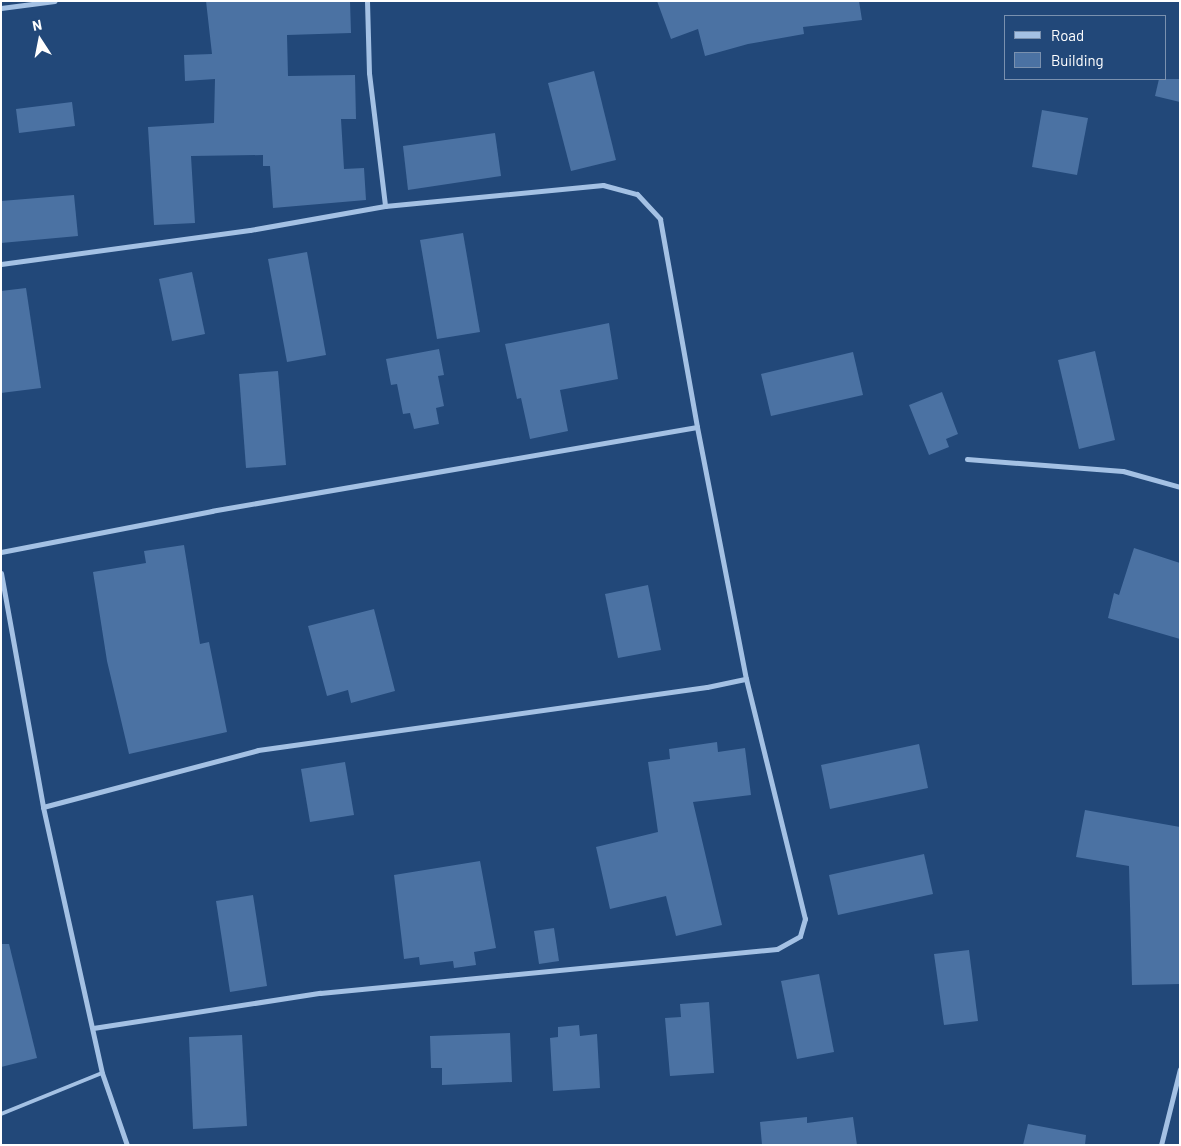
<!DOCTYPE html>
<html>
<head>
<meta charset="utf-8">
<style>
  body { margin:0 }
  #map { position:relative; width:1181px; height:1146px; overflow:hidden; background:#224879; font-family:Barlow,sans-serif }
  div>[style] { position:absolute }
  .building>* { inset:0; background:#4b72a3 }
  .service>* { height:4px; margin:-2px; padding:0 2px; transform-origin:2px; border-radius:2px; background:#a4c1e4 }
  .minor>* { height:5px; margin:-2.5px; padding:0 2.5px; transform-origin:2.5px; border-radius:2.5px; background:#a4c1e4 }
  span { translate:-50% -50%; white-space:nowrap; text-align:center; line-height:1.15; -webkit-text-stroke:4px #224879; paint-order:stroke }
  .frame { position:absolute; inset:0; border:2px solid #fff; pointer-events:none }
  .legend { position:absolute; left:1004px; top:15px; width:162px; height:65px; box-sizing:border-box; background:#224879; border:1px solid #7a91af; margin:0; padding:6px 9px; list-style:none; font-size:15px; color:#fff }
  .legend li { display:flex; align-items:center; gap:10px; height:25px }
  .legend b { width:25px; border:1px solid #7a91af }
  .north { position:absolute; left:15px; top:15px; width:50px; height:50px; -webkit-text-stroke:4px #224879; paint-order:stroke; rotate:349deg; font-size:14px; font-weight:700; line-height:20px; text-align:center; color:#fff }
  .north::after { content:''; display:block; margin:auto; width:18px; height:22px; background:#fff; clip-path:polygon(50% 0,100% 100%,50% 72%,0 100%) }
</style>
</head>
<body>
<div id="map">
  <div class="building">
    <i style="clip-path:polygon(206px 1px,350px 1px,351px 33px,287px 35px,288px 76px,355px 75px,356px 119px,341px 119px,344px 169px,364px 168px,366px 200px,273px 208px,270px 166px,263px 166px,263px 155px,191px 156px,195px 223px,154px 225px,148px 127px,214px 123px,215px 79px,185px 81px,184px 55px,212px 54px)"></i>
    <i style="clip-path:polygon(657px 1px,859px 1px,862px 20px,803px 27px,804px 34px,748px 44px,705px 56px,698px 29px,671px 39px)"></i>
    <i style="clip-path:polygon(594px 71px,616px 160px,571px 171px,548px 83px)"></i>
    <i style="clip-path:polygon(1159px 79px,1180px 79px,1180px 102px,1155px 96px)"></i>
    <i style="clip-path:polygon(72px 102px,75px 126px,19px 133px,16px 109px)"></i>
    <i style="clip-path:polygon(1042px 110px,1088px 118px,1077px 175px,1032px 167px)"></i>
    <i style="clip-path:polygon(495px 133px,501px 176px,408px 190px,403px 146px)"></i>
    <i style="clip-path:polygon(74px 195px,78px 236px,1px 243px,1px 201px)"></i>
    <i style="clip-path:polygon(463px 233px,480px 332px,437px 339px,420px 240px)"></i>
    <i style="clip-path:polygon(307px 252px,326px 355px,287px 362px,268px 259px)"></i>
    <i style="clip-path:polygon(192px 272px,205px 334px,172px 341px,159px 279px)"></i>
    <i style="clip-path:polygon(26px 288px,41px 388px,1px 393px,1px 291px)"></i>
    <i style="clip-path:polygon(609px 323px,618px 379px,560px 390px,568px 431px,530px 439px,521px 398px,517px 399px,505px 344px)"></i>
    <i style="clip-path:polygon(439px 349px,444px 375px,438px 376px,444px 406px,436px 408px,439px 424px,414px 429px,410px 413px,403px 414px,397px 384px,391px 385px,386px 359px)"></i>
    <i style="clip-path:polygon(1095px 351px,1115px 440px,1079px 449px,1058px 360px)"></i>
    <i style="clip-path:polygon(853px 352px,863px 395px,771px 416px,761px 374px)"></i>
    <i style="clip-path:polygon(278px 371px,286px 465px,246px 468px,239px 374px)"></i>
    <i style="clip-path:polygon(942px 392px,958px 434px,946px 439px,949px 447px,929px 455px,909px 405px)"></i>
    <i style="clip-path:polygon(184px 545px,200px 644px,209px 642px,227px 732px,129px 754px,107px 661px,93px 572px,146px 563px,144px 551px)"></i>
    <i style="clip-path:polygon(1134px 548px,1180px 563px,1180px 639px,1108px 618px,1114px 593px,1119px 595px)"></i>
    <i style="clip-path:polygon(648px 585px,661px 650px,618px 658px,605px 594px)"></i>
    <i style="clip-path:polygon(374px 609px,395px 691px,351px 703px,348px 690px,327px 696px,308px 626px)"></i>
    <i style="clip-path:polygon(717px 742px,718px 752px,745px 748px,751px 795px,693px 802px,722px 925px,676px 936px,666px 896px,610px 909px,596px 847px,658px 832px,648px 762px,670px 759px,669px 749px)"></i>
    <i style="clip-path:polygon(919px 744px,928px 788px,830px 809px,821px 765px)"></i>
    <i style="clip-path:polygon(345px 762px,354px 815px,310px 822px,301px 769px)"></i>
    <i style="clip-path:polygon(1085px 810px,1180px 827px,1180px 984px,1132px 985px,1129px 866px,1076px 857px)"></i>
    <i style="clip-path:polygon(924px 854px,933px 894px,838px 915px,829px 875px)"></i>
    <i style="clip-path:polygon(480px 861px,496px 948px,474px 952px,476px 965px,454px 968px,453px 961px,420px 965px,419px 957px,404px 959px,394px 875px)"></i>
    <i style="clip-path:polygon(253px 895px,267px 986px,230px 992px,216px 901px)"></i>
    <i style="clip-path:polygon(554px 928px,559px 961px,539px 964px,534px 931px)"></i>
    <i style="clip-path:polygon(1px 944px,9px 944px,37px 1058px,1px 1067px)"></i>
    <i style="clip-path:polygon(969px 950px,978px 1021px,944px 1025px,934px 954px)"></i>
    <i style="clip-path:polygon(819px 974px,834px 1052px,797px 1059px,781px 981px)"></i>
    <i style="clip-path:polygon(709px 1002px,714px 1073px,670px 1076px,665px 1018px,681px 1017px,680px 1004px)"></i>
    <i style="clip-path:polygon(579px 1025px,580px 1036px,597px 1034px,600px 1088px,553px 1091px,550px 1038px,558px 1037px,558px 1027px)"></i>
    <i style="clip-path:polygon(510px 1033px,512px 1082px,442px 1085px,442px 1068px,431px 1068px,430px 1036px)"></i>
    <i style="clip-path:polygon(242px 1035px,247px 1126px,193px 1129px,189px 1037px)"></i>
    <i style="clip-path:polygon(807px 1117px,807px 1123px,853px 1117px,857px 1145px,762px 1145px,760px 1122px)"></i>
    <i style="clip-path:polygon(1028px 1124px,1086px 1135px,1085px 1145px,1023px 1145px)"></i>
  </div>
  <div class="service">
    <i style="left:1px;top:1114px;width:109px;rotate:-22.1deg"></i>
  </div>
  <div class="minor">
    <i style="left:367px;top:1px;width:72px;rotate:88.4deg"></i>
    <i style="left:369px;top:73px;width:134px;rotate:83.1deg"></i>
    <i style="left:1px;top:8px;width:54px;rotate:-7.4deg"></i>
    <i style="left:1px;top:264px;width:251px;rotate:-7.8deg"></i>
    <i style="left:250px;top:230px;width:137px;rotate:-10.1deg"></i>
    <i style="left:385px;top:206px;width:219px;rotate:-5.5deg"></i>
    <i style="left:603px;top:185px;width:35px;rotate:15deg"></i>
    <i style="left:637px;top:194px;width:34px;rotate:47deg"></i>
    <i style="left:660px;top:219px;width:211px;rotate:79.9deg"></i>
    <i style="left:697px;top:427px;width:492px;rotate:170.2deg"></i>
    <i style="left:212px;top:511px;width:215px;rotate:169deg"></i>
    <i style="left:967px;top:459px;width:156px;rotate:4.4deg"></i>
    <i style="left:1123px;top:471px;width:59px;rotate:15.7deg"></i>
    <i style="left:1px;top:573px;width:238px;rotate:79.8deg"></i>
    <i style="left:43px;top:807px;width:272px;rotate:77.5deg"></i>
    <i style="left:102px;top:1073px;width:76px;rotate:70.9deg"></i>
    <i style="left:43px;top:807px;width:222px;rotate:-14.8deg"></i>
    <i style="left:258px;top:750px;width:453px;rotate:-8deg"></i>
    <i style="left:707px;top:687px;width:40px;rotate:-12deg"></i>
    <i style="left:93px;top:1028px;width:230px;rotate:-8.8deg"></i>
    <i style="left:320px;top:993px;width:459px;rotate:-5.5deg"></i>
    <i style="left:777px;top:949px;width:26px;rotate:-29deg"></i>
    <i style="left:800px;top:936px;width:18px;rotate:-74deg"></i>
    <i style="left:805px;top:919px;width:247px;rotate:-103.8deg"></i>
    <i style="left:746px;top:679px;width:257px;rotate:-101deg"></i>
    <i style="left:1161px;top:1145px;width:78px;rotate:-76deg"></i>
  </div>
  <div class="frame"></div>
  <ul class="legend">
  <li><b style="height:6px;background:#a4c1e4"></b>Road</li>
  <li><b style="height:14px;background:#4b72a3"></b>Building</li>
  </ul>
  <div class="north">N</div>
</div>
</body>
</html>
